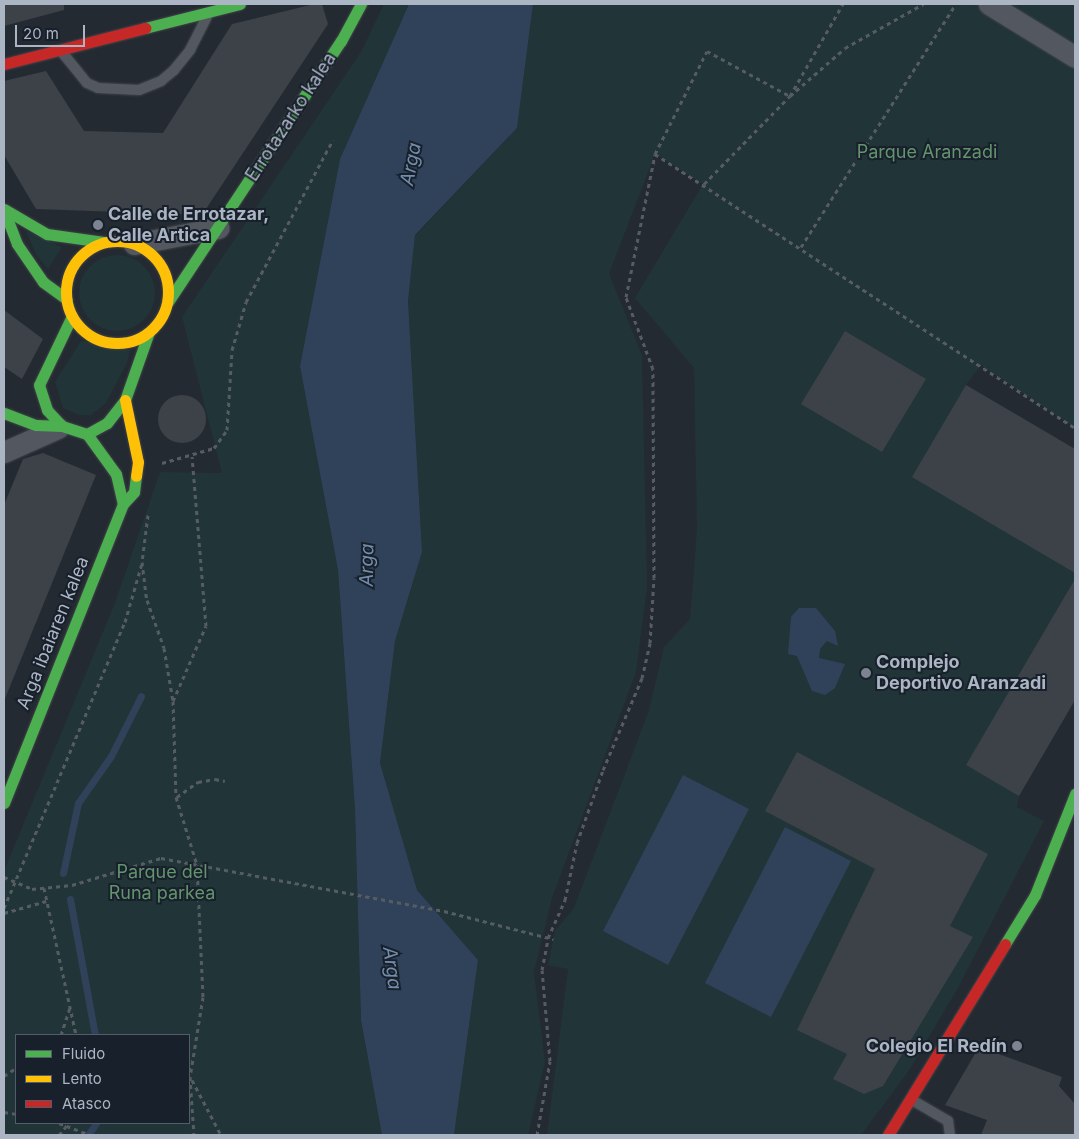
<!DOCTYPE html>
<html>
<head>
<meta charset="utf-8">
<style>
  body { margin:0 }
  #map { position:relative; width:1079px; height:1139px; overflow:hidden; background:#242a31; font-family:Inter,sans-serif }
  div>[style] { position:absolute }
  .green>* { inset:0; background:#213437 }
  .round { border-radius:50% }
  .water>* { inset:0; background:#30425a }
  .stream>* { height:7px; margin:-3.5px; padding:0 3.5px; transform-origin:3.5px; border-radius:3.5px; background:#30425a }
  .building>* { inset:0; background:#3c4248 }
  .path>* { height:3px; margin-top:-1.5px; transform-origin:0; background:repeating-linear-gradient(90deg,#565c62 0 4px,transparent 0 8px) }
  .roads { filter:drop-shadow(0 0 1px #40444a) drop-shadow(0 0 1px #40444a) }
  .lane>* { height:10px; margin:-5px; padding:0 5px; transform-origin:5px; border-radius:5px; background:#535860 }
  .street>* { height:21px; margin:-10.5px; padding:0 10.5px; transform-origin:10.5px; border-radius:10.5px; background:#535860 }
  .fast>* { height:11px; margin:-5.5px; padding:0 5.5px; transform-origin:5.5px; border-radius:5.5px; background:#4caf50 }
  .slow>* { height:11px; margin:-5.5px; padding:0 5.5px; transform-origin:5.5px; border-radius:5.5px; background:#ffc107 }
  .slow>.ring { margin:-5.5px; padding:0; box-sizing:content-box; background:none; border:11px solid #ffc107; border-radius:50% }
  .jam>* { height:11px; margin:-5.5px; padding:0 5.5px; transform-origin:5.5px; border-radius:5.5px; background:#c62828 }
  .dots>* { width:14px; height:14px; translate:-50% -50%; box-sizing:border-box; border:2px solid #18202b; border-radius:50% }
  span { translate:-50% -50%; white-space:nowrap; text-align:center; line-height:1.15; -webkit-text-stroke:4px #18202b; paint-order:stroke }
  .street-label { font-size:18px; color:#acb5c4 }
  .park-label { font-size:18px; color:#63946e }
  .poi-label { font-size:18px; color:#acb5c4; font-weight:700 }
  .left { translate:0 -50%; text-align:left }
  .right { translate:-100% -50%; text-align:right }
  .water-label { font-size:19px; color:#738dad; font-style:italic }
  .frame { position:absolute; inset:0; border:5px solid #acb5c4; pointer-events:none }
  .legend { position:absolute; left:15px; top:1034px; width:175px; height:90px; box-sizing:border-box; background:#18202b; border:1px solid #535c68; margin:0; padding:6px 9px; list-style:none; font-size:15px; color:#acb5c4 }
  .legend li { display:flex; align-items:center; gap:10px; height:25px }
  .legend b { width:25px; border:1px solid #535c68 }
  .scale { position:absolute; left:15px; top:25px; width:70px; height:22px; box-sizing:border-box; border:2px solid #acb5c4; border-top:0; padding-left:6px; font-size:15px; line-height:18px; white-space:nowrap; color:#acb5c4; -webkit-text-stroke:4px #18202b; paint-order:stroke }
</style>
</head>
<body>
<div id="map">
  <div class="green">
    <i style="clip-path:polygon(evenodd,384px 4px,409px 4px,340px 159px,300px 366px,338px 570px,355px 809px,361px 1020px,382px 1135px,4px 1135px,4px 871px,115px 603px,160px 472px,222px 473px,182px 317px,361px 52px,384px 4px,16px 1035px,189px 1035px,189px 1123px,16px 1123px,16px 1035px)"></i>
    <i style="clip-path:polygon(533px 4px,1075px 4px,1075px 428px,981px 365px,966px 385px,1075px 449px,1075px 700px,1019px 796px,1017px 807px,1044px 821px,958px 988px,908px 1072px,861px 1135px,547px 1135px,568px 969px,548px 965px,555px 931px,574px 908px,649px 710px,664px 647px,690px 619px,697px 529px,694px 368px,635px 298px,703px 184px,655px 154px,609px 274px,642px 355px,647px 587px,636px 672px,552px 898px,534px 972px,545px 1062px,528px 1135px,454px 1135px,478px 960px,417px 890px,380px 763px,395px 641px,422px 552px,408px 301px,415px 236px,517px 128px)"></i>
    <i style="clip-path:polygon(26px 231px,62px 247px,48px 269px,36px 255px)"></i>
    <i class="round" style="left:79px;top:255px;width:76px;height:76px"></i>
    <i style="clip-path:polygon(81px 341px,130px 350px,127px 363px,106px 403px,91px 415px,79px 415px,63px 408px,55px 382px)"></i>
  </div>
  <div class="water">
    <i style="clip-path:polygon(409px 4px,533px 4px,517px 128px,415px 235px,408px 301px,422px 552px,395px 641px,380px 763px,417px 890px,478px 960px,454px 1135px,382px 1135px,361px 1020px,355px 809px,338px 570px,300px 366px,340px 159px)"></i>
    <i style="clip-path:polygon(799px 608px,816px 608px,835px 631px,838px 646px,827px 641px,820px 649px,819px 658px,845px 664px,835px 688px,825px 695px,812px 691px,797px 656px,788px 654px,791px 617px)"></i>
    <i style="clip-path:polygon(683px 775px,749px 809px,668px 965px,603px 931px)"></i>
    <i style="clip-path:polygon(785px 827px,851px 861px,771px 1017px,705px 983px)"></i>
  </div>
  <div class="stream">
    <i style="left:63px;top:873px;width:72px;rotate:-77.9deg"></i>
    <i style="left:78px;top:803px;width:57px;rotate:-54.9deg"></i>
    <i style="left:111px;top:756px;width:67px;rotate:-63.4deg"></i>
    <i style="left:70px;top:899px;width:138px;rotate:79.6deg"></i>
    <i style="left:88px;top:1135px;width:14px;rotate:-56deg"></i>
  </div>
  <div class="building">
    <i style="clip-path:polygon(4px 4px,64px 4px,64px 10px,4px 26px)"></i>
    <i style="clip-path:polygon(314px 4px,322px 4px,328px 24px,202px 215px,36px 209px,4px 155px,4px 81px,46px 71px,84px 131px,163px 133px,232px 24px)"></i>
    <i style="clip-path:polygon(4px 310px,43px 339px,22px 379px,4px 367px)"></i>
    <i style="clip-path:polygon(845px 331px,926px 379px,882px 452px,801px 404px)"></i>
    <i style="clip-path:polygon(966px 385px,1075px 449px,1075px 573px,912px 477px)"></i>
    <i class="round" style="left:158px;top:395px;width:48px;height:48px"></i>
    <i style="clip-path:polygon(43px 453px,96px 475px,4px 701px,4px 505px,23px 459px)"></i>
    <i style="clip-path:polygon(1075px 579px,1075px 700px,1019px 796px,966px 765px)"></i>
    <i style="clip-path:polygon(797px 752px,988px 854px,950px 926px,973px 937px,883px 1086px,864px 1094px,833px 1079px,847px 1054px,797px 1030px,875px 869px,765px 811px)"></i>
    <i style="clip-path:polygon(979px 1047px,1062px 1077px,1059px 1086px,1075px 1104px,1075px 1135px,981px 1135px,987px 1120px,945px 1105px)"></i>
  </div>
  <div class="path">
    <i style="left:655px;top:154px;width:501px;rotate:33.12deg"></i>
    <i style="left:704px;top:184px;width:123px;rotate:-45.7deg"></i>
    <i style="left:790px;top:96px;width:73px;rotate:-41.1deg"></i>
    <i style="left:845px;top:48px;width:90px;rotate:-29.4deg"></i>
    <i style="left:801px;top:247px;width:288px;rotate:-57.5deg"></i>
    <i style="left:162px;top:463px;width:54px;rotate:-16.1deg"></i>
    <i style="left:214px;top:448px;width:22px;rotate:-54deg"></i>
    <i style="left:227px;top:430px;width:80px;rotate:-86.4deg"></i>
    <i style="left:232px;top:350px;width:50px;rotate:-73.7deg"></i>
    <i style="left:246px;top:302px;width:184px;rotate:-61.8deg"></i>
    <i style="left:148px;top:515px;width:47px;rotate:97.3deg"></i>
    <i style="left:142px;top:562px;width:38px;rotate:83deg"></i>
    <i style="left:147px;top:600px;width:51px;rotate:70.5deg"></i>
    <i style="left:164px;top:648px;width:54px;rotate:80.4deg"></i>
    <i style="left:173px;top:701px;width:96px;rotate:88.2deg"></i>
    <i style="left:176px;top:797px;width:71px;rotate:72.8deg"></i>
    <i style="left:197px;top:865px;width:132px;rotate:87.4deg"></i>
    <i style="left:203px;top:997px;width:81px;rotate:99.2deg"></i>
    <i style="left:190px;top:1077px;width:58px;rotate:86.1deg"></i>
    <i style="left:173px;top:701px;width:82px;rotate:-66.3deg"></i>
    <i style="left:206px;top:626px;width:170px;rotate:-94.7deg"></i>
    <i style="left:177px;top:797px;width:26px;rotate:-36deg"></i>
    <i style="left:198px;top:782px;width:17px;rotate:-10deg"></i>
    <i style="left:215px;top:779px;width:10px;rotate:11deg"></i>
    <i style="left:4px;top:877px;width:30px;rotate:23deg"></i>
    <i style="left:32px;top:889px;width:40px;rotate:-5.7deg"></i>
    <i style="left:72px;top:885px;width:93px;rotate:-16.9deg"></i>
    <i style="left:161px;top:858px;width:288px;rotate:10.6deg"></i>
    <i style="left:444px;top:911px;width:113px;rotate:14.4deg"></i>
    <i style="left:44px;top:888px;width:150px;rotate:77.7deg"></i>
    <i style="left:4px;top:908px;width:311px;rotate:-67.1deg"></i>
    <i style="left:125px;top:622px;width:61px;rotate:-73.9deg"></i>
    <i style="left:4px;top:913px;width:44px;rotate:-15.9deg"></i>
    <i style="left:61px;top:1035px;width:29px;rotate:-72deg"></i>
    <i style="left:4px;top:1076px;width:14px;rotate:-34deg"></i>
    <i style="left:192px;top:1080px;width:62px;rotate:62.2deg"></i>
    <i style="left:4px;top:1112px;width:12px;rotate:9deg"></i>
    <i style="left:59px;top:1123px;width:34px;rotate:21deg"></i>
    <i style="left:59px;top:1135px;width:14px;rotate:-51deg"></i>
    <i style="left:537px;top:1135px;width:75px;rotate:-80deg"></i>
    <i style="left:550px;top:1061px;width:91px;rotate:-95deg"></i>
    <i style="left:542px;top:970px;width:33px;rotate:-79deg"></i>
    <i style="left:548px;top:938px;width:42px;rotate:-65.9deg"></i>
    <i style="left:565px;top:900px;width:58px;rotate:-78.1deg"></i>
    <i style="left:577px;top:843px;width:77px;rotate:-70.4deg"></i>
    <i style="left:603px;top:770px;width:100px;rotate:-67deg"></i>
    <i style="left:642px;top:678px;width:36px;rotate:-77deg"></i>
    <i style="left:650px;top:643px;width:65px;rotate:-86.5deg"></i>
    <i style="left:654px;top:578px;width:209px;rotate:-90.3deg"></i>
    <i style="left:653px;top:369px;width:77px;rotate:-110.6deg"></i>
    <i style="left:626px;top:297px;width:146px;rotate:-78.5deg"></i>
    <i style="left:655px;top:154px;width:115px;rotate:-63.2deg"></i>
    <i style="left:707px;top:51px;width:94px;rotate:28.5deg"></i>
    <i style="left:790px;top:96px;width:106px;rotate:-60.1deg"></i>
  </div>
  <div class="roads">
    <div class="lane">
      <i style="left:61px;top:51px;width:41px;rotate:50.9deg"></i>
      <i style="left:87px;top:83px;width:12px;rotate:24deg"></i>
      <i style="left:98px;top:88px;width:41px;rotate:2.8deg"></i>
      <i style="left:139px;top:90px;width:24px;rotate:-22deg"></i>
      <i style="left:161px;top:81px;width:17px;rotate:-40deg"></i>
      <i style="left:174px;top:70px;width:26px;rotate:-51deg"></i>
      <i style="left:190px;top:50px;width:37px;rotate:-63deg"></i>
      <i style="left:912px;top:1100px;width:42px;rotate:30.3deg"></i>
      <i style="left:948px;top:1121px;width:14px;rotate:82deg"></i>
    </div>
    <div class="street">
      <i style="left:989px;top:4px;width:101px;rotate:31.6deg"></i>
      <i style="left:134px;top:244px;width:86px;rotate:-10.8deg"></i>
      <i style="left:4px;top:452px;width:59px;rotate:-24deg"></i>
    </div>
    <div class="fast">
      <i style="left:145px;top:28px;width:98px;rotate:-14.2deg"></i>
      <i style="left:4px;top:209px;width:50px;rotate:30.2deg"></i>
      <i style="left:47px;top:234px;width:57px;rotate:8.1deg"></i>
      <i style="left:4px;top:210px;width:36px;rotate:69deg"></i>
      <i style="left:17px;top:244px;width:46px;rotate:55.6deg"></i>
      <i style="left:43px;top:282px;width:29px;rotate:36deg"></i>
      <i style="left:168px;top:302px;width:313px;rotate:-56.5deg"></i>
      <i style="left:341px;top:41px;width:42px;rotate:-61.6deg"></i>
      <i style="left:72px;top:316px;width:76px;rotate:115.6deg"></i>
      <i style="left:39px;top:385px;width:26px;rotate:72deg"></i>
      <i style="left:47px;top:410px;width:22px;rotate:47deg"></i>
      <i style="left:62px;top:426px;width:26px;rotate:18deg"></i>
      <i style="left:87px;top:434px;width:23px;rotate:-29deg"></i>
      <i style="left:107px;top:423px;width:29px;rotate:-52deg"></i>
      <i style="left:125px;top:400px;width:72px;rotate:-70.6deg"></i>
      <i style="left:4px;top:413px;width:34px;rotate:21deg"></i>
      <i style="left:36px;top:425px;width:26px;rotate:2deg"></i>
      <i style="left:87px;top:434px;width:49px;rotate:54.1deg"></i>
      <i style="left:116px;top:474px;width:31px;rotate:77deg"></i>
      <i style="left:4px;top:803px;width:322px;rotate:-68.3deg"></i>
      <i style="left:123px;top:504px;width:16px;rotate:-47deg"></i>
      <i style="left:134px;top:492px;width:16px;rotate:-83deg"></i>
      <i style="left:1005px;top:944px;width:57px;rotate:-58.5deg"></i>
      <i style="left:1035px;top:895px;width:109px;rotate:-68.4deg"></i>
    </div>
    <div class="slow">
      <i class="ring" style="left:66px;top:241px;width:91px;height:91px"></i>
      <i style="left:125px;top:400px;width:63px;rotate:78.2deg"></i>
      <i style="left:138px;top:462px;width:14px;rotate:98deg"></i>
    </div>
    <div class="jam">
      <i style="left:4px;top:64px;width:146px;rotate:-14.3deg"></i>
      <i style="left:888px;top:1135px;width:224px;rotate:-58.5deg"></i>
    </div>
  </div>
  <div class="dots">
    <i style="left:98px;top:225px;background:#7c8491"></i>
    <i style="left:866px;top:673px;background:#7c8491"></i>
    <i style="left:1017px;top:1046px;background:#7c8491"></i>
  </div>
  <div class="street-label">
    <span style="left:291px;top:117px;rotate:-57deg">Errotazarko kalea</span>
    <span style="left:53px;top:633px;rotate:-68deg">Arga ibaiaren kalea</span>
  </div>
  <div class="park-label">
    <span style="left:927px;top:152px">Parque Aranzadi</span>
    <span style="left:162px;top:883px">Parque del<br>Runa parkea</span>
  </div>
  <div class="poi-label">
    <span class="left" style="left:108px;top:225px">Calle de Errotazar,<br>Calle Artica</span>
    <span class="left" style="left:876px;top:673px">Complejo<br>Deportivo Aranzadi</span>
    <span class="right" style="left:1007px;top:1046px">Colegio El Redín</span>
  </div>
  <div class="water-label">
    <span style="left:411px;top:164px;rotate:-79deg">Arga</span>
    <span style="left:367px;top:565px;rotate:-89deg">Arga</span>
    <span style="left:392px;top:968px;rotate:82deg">Arga</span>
  </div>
  <div class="frame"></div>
  <ul class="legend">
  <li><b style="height:6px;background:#4caf50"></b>Fluido</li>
  <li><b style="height:6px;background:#ffc107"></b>Lento</li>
  <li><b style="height:6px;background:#c62828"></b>Atasco</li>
  </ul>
  <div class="scale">20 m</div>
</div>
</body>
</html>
